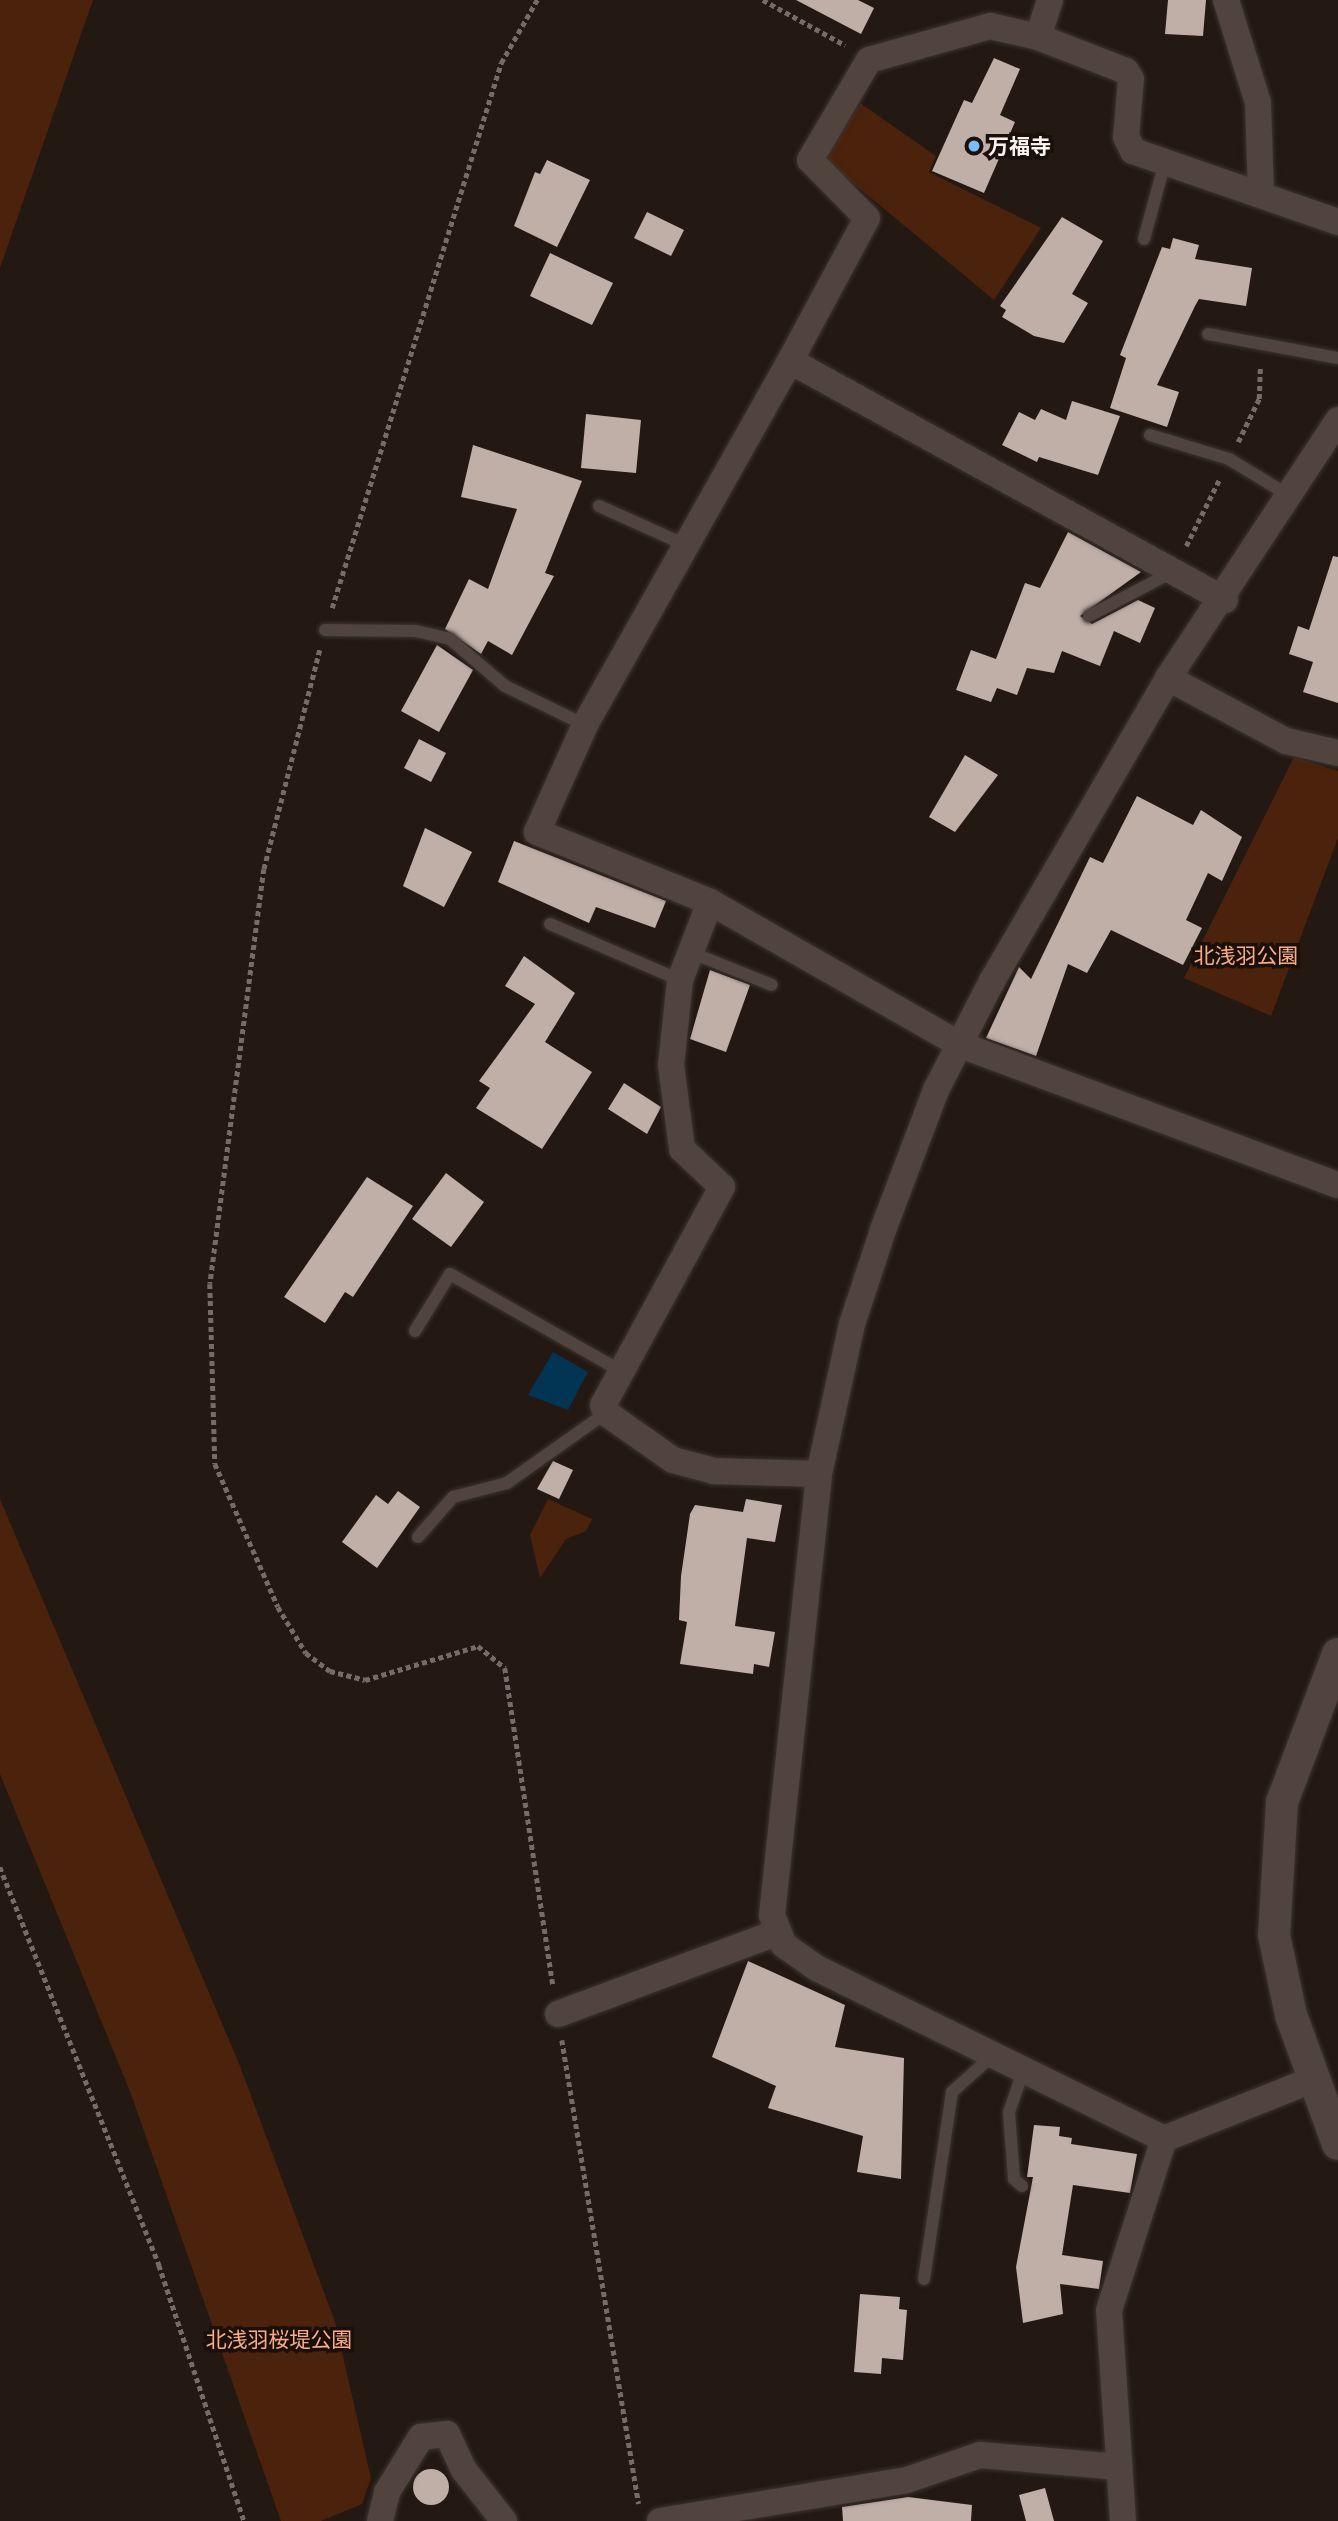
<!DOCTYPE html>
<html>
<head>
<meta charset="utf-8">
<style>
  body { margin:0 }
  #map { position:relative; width:1338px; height:2521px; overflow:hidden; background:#231812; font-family:Mulish,"Noto Sans JP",sans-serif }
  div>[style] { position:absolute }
  .green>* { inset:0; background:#4b220b }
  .water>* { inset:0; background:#023454 }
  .building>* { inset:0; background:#bfafa7 }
  .round { border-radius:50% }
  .path>* { height:4.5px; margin-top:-2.25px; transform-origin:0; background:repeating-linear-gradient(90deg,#766c67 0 5px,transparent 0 8.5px) }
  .roads { filter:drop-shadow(0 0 2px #3c3431) drop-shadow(0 0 2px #3c3431) }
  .service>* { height:12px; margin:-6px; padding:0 6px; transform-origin:6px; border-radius:6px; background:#51433d }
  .minor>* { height:26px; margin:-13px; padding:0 13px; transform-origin:13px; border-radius:13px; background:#51433d }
  .tertiary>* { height:32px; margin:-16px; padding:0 16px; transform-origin:16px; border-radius:16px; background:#51433d }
  .dots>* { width:19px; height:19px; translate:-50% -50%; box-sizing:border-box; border:4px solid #1a0f0a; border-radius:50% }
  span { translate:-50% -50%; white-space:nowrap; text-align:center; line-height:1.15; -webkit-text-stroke:7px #1a0f0a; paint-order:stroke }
  .poi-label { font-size:21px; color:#faf2ee; font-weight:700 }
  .left { translate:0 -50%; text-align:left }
  .park-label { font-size:21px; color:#f9ac86 }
</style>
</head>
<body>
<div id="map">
  <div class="green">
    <i style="clip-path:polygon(0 0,93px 0,0 268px)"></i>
    <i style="clip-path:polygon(860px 103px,936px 156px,929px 172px,1041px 228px,994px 300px,824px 159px)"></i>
    <i style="clip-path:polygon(1294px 757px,1338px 771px,1338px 838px,1271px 1016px,1184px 978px)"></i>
    <i style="clip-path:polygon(0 1499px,240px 2066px,335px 2322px,371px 2478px,362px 2504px,321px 2521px,281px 2521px,131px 2094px,0 1774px)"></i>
    <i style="clip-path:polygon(548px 1499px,592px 1519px,586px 1531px,566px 1539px,540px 1578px,530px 1535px)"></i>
  </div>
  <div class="water">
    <i style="clip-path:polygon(553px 1352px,588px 1372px,568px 1410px,528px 1395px)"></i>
  </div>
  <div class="building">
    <i style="clip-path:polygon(796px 0,858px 0,874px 8px,861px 34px)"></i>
    <i style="clip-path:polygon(1168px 0,1206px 0,1203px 36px,1165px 34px)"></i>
    <i style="clip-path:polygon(994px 58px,1020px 69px,1000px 115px,1015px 122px,984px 193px,932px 171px,964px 100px,972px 103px)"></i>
    <i style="clip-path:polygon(547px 160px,590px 180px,557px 247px,514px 226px,535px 172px,540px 174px)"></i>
    <i style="clip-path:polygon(647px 212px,684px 230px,671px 256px,634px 238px)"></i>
    <i style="clip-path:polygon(1062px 217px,1103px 241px,1072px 294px,1088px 303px,1064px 343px,1034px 336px,1002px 317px,1006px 310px,1000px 306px)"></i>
    <i style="clip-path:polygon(1173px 238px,1199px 245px,1195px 259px,1252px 268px,1246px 306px,1199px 299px,1195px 306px,1157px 385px,1179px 392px,1167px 427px,1110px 408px,1126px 358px,1120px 355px,1162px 247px,1170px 249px)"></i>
    <i style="clip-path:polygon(550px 253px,613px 283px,592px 325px,530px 296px)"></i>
    <i style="clip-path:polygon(1072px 401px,1120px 416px,1098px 475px,1039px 457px,1037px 462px,1002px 445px,1019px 412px,1035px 420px,1041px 409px,1066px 420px)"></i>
    <i style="clip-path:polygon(586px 414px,641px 420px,636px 473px,581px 468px)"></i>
    <i style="clip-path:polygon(473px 445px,582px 481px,545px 573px,554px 576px,512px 655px,488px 641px,481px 654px,445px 629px,469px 579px,488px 589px,517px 509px,461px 497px)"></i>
    <i style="clip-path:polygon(1068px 532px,1141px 572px,1080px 616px,1092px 624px,1138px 600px,1155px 608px,1140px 643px,1114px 631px,1100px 666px,1062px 651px,1054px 673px,1027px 668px,1017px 695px,997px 688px,991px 702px,956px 690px,971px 650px,996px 659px,1025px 583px,1040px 588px)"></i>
    <i style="clip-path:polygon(1333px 556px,1338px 557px,1338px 703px,1303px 692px,1313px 662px,1289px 654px,1298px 626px,1309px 630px)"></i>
    <i style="clip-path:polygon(437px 645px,473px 670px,439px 732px,401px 711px)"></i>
    <i style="clip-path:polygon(419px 739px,446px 753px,431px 782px,404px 768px)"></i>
    <i style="clip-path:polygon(965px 755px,998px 775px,955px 832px,929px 817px)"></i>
    <i style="clip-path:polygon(1137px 796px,1193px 825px,1201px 810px,1242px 837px,1222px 881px,1208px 873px,1186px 920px,1202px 928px,1183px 965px,1111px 930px,1087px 973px,1068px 964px,1036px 1056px,986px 1038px,1019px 967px,1031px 979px,1090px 857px,1103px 863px)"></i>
    <i style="clip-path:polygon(425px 828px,472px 852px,444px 907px,403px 886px)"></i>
    <i style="clip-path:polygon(514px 841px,666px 901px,655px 928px,596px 907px,589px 923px,498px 882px)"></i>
    <i style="clip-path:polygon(524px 956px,575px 993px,545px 1042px,592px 1072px,542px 1149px,476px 1108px,490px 1088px,479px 1081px,535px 1004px,505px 986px)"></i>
    <i style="clip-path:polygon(710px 970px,750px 985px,726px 1052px,690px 1039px)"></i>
    <i style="clip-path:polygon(624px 1083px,661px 1107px,647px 1134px,608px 1109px)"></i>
    <i style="clip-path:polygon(446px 1173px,484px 1202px,451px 1247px,412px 1219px)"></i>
    <i style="clip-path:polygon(367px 1177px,413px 1206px,353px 1297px,345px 1292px,325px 1323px,284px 1297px)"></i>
    <i style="clip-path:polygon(553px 1461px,573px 1470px,559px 1499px,537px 1489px)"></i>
    <i style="clip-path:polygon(398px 1491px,420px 1507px,377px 1568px,342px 1542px,376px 1495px,388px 1504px)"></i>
    <i style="clip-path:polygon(746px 1499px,782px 1505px,775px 1542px,747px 1538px,735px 1626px,775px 1632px,769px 1667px,754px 1664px,753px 1674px,680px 1664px,687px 1622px,679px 1620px,681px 1576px,690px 1514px,695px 1505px,743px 1512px)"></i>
    <i style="clip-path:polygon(748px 1961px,845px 2005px,835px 2047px,904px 2058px,901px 2179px,857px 2172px,863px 2136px,768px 2108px,776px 2086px,712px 2057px)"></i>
    <i style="clip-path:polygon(1034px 2125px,1060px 2127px,1059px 2136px,1072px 2138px,1071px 2144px,1137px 2154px,1130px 2193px,1073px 2185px,1062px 2255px,1103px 2261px,1099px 2289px,1060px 2284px,1063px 2314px,1023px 2323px,1016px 2267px,1033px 2177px,1027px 2177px)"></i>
    <i style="clip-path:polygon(860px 2294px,900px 2297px,899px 2309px,907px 2310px,903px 2360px,882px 2358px,881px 2374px,854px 2372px)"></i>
    <i class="round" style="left:413px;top:2469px;width:36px;height:36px"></i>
    <i style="clip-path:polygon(1045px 2488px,1054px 2521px,1026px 2521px,1019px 2495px)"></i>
    <i style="clip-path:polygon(908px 2497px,972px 2505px,971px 2521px,843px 2521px,842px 2507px)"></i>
  </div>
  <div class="path">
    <i style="left:763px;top:0;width:94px;rotate:28.8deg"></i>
    <i style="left:1238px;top:442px;width:48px;rotate:-64deg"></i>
    <i style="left:1259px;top:399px;width:34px;rotate:-88deg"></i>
    <i style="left:1186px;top:546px;width:76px;rotate:-63.4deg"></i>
    <i style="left:332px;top:608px;width:571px;rotate:-72.77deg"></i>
    <i style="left:501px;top:63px;width:73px;rotate:-60.3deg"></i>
    <i style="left:320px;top:650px;width:226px;rotate:104.3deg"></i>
    <i style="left:264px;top:869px;width:418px;rotate:97.4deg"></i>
    <i style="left:210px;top:1284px;width:180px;rotate:88.4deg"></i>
    <i style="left:215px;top:1464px;width:156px;rotate:66.2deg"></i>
    <i style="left:278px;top:1607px;width:54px;rotate:58.7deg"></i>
    <i style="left:306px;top:1653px;width:30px;rotate:37deg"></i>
    <i style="left:330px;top:1671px;width:36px;rotate:14deg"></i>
    <i style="left:365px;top:1680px;width:118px;rotate:-16.7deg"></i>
    <i style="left:478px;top:1646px;width:35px;rotate:39deg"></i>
    <i style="left:505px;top:1668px;width:322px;rotate:81.4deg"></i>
    <i style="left:0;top:1867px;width:429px;rotate:68.2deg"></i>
    <i style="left:159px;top:2265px;width:270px;rotate:71.6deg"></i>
    <i style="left:562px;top:2040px;width:470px;rotate:80.6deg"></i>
  </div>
  <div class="roads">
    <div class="service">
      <i style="left:1144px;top:239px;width:80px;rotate:-74.7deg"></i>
      <i style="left:1208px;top:334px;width:132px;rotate:10.5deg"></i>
      <i style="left:1150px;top:435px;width:83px;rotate:16.9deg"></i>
      <i style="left:1229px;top:459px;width:71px;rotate:31.2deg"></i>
      <i style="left:599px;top:506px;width:92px;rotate:24.3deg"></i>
      <i style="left:1089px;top:616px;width:94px;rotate:-27.9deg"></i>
      <i style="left:325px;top:630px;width:91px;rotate:0.6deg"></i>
      <i style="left:416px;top:631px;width:35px;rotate:13deg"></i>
      <i style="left:450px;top:639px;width:72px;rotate:40.5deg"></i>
      <i style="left:505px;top:686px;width:89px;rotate:26deg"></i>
      <i style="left:550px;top:924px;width:142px;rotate:23.3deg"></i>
      <i style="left:690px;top:952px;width:88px;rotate:21.9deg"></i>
      <i style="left:415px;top:1331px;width:67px;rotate:-58.4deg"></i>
      <i style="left:450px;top:1274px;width:194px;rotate:29.6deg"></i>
      <i style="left:418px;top:1537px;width:53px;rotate:-48.8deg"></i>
      <i style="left:453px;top:1497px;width:56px;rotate:-14.5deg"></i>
      <i style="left:507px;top:1483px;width:121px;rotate:-35.3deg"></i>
      <i style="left:1022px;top:2186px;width:11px;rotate:-139deg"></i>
      <i style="left:1014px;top:2179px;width:67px;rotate:-94.3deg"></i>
      <i style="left:1009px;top:2112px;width:42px;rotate:-70.7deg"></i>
      <i style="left:924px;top:2279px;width:189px;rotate:-81.5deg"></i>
      <i style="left:952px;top:2092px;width:54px;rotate:-42deg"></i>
    </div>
    <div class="minor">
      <i style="left:1226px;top:0;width:108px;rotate:72.7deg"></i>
      <i style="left:1258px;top:103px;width:89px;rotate:88.1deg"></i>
      <i style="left:1038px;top:37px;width:39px;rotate:-72deg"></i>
      <i style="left:790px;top:361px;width:418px;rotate:119.4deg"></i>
      <i style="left:585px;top:725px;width:117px;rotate:114.2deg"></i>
      <i style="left:537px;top:832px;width:187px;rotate:22deg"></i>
      <i style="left:710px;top:902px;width:289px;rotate:29.7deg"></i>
      <i style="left:961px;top:1045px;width:402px;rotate:20.4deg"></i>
      <i style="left:1225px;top:600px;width:496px;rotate:-151.2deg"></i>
      <i style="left:790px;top:361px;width:162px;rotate:-61.7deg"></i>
      <i style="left:867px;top:218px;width:81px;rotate:-134.5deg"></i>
      <i style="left:810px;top:160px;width:116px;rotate:-59.5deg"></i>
      <i style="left:869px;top:60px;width:126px;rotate:-15.7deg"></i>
      <i style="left:990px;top:26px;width:49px;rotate:12.9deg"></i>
      <i style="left:1038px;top:37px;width:94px;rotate:21.1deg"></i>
      <i style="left:1126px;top:71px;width:9px;rotate:58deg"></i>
      <i style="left:1131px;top:79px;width:58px;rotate:94.9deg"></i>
      <i style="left:1126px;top:137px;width:16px;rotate:63deg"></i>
      <i style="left:1133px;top:151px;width:217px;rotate:19.1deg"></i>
      <i style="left:1168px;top:678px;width:134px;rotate:28.1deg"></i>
      <i style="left:1286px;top:741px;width:53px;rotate:13deg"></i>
      <i style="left:710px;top:902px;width:84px;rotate:111deg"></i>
      <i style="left:680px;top:980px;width:85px;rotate:96deg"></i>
      <i style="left:671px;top:1065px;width:85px;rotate:82.5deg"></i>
      <i style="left:682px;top:1149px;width:55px;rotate:43.5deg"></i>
      <i style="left:722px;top:1187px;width:248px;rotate:118.6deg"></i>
      <i style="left:603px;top:1405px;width:9px;rotate:69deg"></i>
      <i style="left:606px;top:1413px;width:82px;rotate:35deg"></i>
      <i style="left:673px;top:1460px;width:42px;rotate:15deg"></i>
      <i style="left:714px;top:1471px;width:105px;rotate:1.6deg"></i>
      <i style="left:558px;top:2014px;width:233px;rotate:-20.4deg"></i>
      <i style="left:1312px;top:2080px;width:159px;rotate:158.3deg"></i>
      <i style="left:1164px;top:2139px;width:386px;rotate:-153.8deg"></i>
      <i style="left:818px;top:1969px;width:42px;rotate:-144.8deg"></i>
      <i style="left:784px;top:1945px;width:32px;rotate:-112deg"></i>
      <i style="left:772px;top:1915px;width:443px;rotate:-83.9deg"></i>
      <i style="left:819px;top:1474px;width:154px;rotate:-77.6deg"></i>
      <i style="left:852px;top:1324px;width:102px;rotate:-71.7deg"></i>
      <i style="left:884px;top:1227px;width:147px;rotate:-69.2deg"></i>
      <i style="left:936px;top:1090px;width:123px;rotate:-62.8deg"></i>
      <i style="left:992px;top:981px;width:350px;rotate:-59.8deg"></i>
      <i style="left:1168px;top:678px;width:309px;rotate:-56.6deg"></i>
      <i style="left:380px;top:2521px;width:30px;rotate:-76deg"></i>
      <i style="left:387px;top:2492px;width:65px;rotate:-58.3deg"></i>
      <i style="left:421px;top:2437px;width:26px;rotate:-7deg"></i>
      <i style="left:447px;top:2434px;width:40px;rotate:65deg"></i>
      <i style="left:464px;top:2470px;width:65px;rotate:51.9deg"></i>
      <i style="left:660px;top:2521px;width:250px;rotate:-9.4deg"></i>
      <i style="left:907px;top:2480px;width:77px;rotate:-18.9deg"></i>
      <i style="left:980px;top:2455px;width:140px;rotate:4.9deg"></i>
      <i style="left:1123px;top:2521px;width:211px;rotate:-93.8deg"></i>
      <i style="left:1109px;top:2310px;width:180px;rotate:-72.2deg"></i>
    </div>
    <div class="tertiary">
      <i style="left:1338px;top:1654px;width:158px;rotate:110.7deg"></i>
      <i style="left:1282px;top:1802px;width:133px;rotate:93.4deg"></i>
      <i style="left:1274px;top:1935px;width:82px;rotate:78deg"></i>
      <i style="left:1291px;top:2015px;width:137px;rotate:70deg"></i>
    </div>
  </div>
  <div class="dots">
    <i style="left:974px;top:146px;background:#78bff7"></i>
  </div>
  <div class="poi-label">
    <span class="left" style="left:988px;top:146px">万福寺</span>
  </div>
  <div class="park-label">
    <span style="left:1246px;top:955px">北浅羽公園</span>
    <span style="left:279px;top:2339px">北浅羽桜堤公園</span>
  </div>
</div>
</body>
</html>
